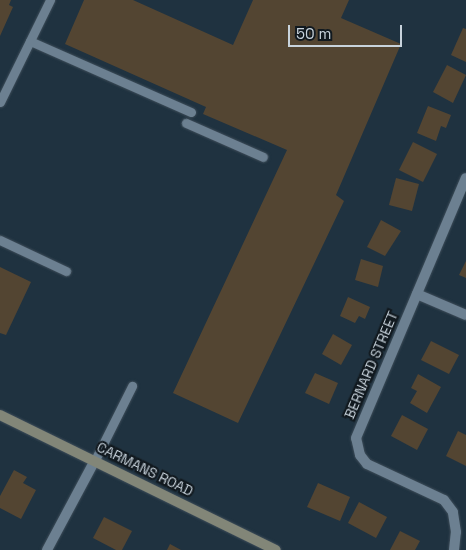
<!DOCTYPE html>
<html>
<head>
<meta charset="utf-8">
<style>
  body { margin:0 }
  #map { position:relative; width:466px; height:550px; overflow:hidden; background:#1f3240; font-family:"Space Grotesk",sans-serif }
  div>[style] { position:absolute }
  .building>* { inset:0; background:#534532 }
  .roads { filter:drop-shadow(0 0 1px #3e4d59) drop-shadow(0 0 1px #3e4d59) }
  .lane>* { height:9px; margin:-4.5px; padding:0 4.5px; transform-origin:4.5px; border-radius:4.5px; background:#6c8091 }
  .street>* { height:10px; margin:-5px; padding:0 5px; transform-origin:5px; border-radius:5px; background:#6c8091 }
  .secondary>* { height:10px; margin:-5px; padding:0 5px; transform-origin:5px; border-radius:5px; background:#828678 }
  span { translate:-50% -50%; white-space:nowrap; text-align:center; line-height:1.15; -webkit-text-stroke:4.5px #11191f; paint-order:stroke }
  .street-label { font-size:14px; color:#c8d3dc }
  .scale { position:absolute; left:288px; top:25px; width:114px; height:22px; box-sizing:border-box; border:2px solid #c8d3dc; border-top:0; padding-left:6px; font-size:15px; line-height:18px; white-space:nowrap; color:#c8d3dc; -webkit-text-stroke:4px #11191f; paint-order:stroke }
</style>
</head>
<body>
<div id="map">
  <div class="building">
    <i style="clip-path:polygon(0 0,11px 0,9px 5px,13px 7px,0 36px)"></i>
    <i style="clip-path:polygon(84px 0,133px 0,233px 45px,253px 0,349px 0,341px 18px,401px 44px,336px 195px,344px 201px,238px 423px,173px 393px,287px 150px,203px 114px,206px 107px,65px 44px)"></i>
    <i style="clip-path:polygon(463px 28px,466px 29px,466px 62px,451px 55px)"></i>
    <i style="clip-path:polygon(447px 65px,466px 75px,453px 103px,433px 92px)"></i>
    <i style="clip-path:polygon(428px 106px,451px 115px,446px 128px,441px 126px,436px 141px,417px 133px)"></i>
    <i style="clip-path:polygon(413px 142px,437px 154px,423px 182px,399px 170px)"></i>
    <i style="clip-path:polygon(396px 178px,419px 184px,412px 211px,389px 205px)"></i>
    <i style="clip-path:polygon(381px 220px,401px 231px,385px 256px,367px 247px)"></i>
    <i style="clip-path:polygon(361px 259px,383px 266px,378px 287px,355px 280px)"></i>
    <i style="clip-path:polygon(466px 261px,466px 278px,459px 275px)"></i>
    <i style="clip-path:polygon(0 267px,31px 282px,6px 335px,0 333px)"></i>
    <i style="clip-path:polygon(348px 297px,370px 307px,365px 319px,359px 316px,355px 323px,340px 316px)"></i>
    <i style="clip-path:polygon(333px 334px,352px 345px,341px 365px,322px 354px)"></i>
    <i style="clip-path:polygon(431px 341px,459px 355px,449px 374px,421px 360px)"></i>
    <i style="clip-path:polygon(315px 373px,338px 383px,329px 404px,305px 393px)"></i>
    <i style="clip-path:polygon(418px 374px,441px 387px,427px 413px,410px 403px,417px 391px,411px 388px)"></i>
    <i style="clip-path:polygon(402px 415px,428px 429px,417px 450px,391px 436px)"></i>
    <i style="clip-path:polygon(458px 431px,466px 435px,466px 466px,446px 456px)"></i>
    <i style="clip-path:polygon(14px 470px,27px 477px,23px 483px,36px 490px,21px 519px,0 508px,0 496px)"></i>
    <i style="clip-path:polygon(318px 483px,350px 497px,340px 521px,307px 507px)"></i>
    <i style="clip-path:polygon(359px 502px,387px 517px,376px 538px,348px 523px)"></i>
    <i style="clip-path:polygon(104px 517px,132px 531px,122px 550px,116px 550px,93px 538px)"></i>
    <i style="clip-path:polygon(400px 531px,420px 541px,415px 550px,390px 550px)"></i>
    <i style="clip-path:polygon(170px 544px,181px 550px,167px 550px)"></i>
  </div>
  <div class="roads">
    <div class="lane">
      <i style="left:30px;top:41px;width:176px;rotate:23.8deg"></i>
      <i style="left:0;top:102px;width:114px;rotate:-63.9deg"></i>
      <i style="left:186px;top:123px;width:84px;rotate:23.8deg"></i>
      <i style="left:0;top:240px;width:73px;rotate:25.2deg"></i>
      <i style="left:95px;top:460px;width:83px;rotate:-63.4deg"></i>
    </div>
    <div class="street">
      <i style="left:417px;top:294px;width:53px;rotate:23.2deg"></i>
      <i style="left:47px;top:550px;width:102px;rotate:-61.9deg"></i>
      <i style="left:454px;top:550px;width:18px;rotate:-84deg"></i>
      <i style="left:456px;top:532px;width:20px;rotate:-99deg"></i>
      <i style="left:453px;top:512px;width:15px;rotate:-127deg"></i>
      <i style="left:444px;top:500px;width:85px;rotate:-154.9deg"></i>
      <i style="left:367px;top:464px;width:11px;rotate:-128deg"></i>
      <i style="left:360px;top:455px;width:17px;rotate:-103deg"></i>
      <i style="left:356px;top:438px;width:282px;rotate:-67.1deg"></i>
    </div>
    <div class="secondary">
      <i style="left:0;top:415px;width:307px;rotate:26.1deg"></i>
    </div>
  </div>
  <div class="street-label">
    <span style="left:371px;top:365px;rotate:-67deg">BERNARD STREET</span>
    <span style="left:145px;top:469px;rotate:26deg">CARMANS ROAD</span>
  </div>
  <div class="scale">50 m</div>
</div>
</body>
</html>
